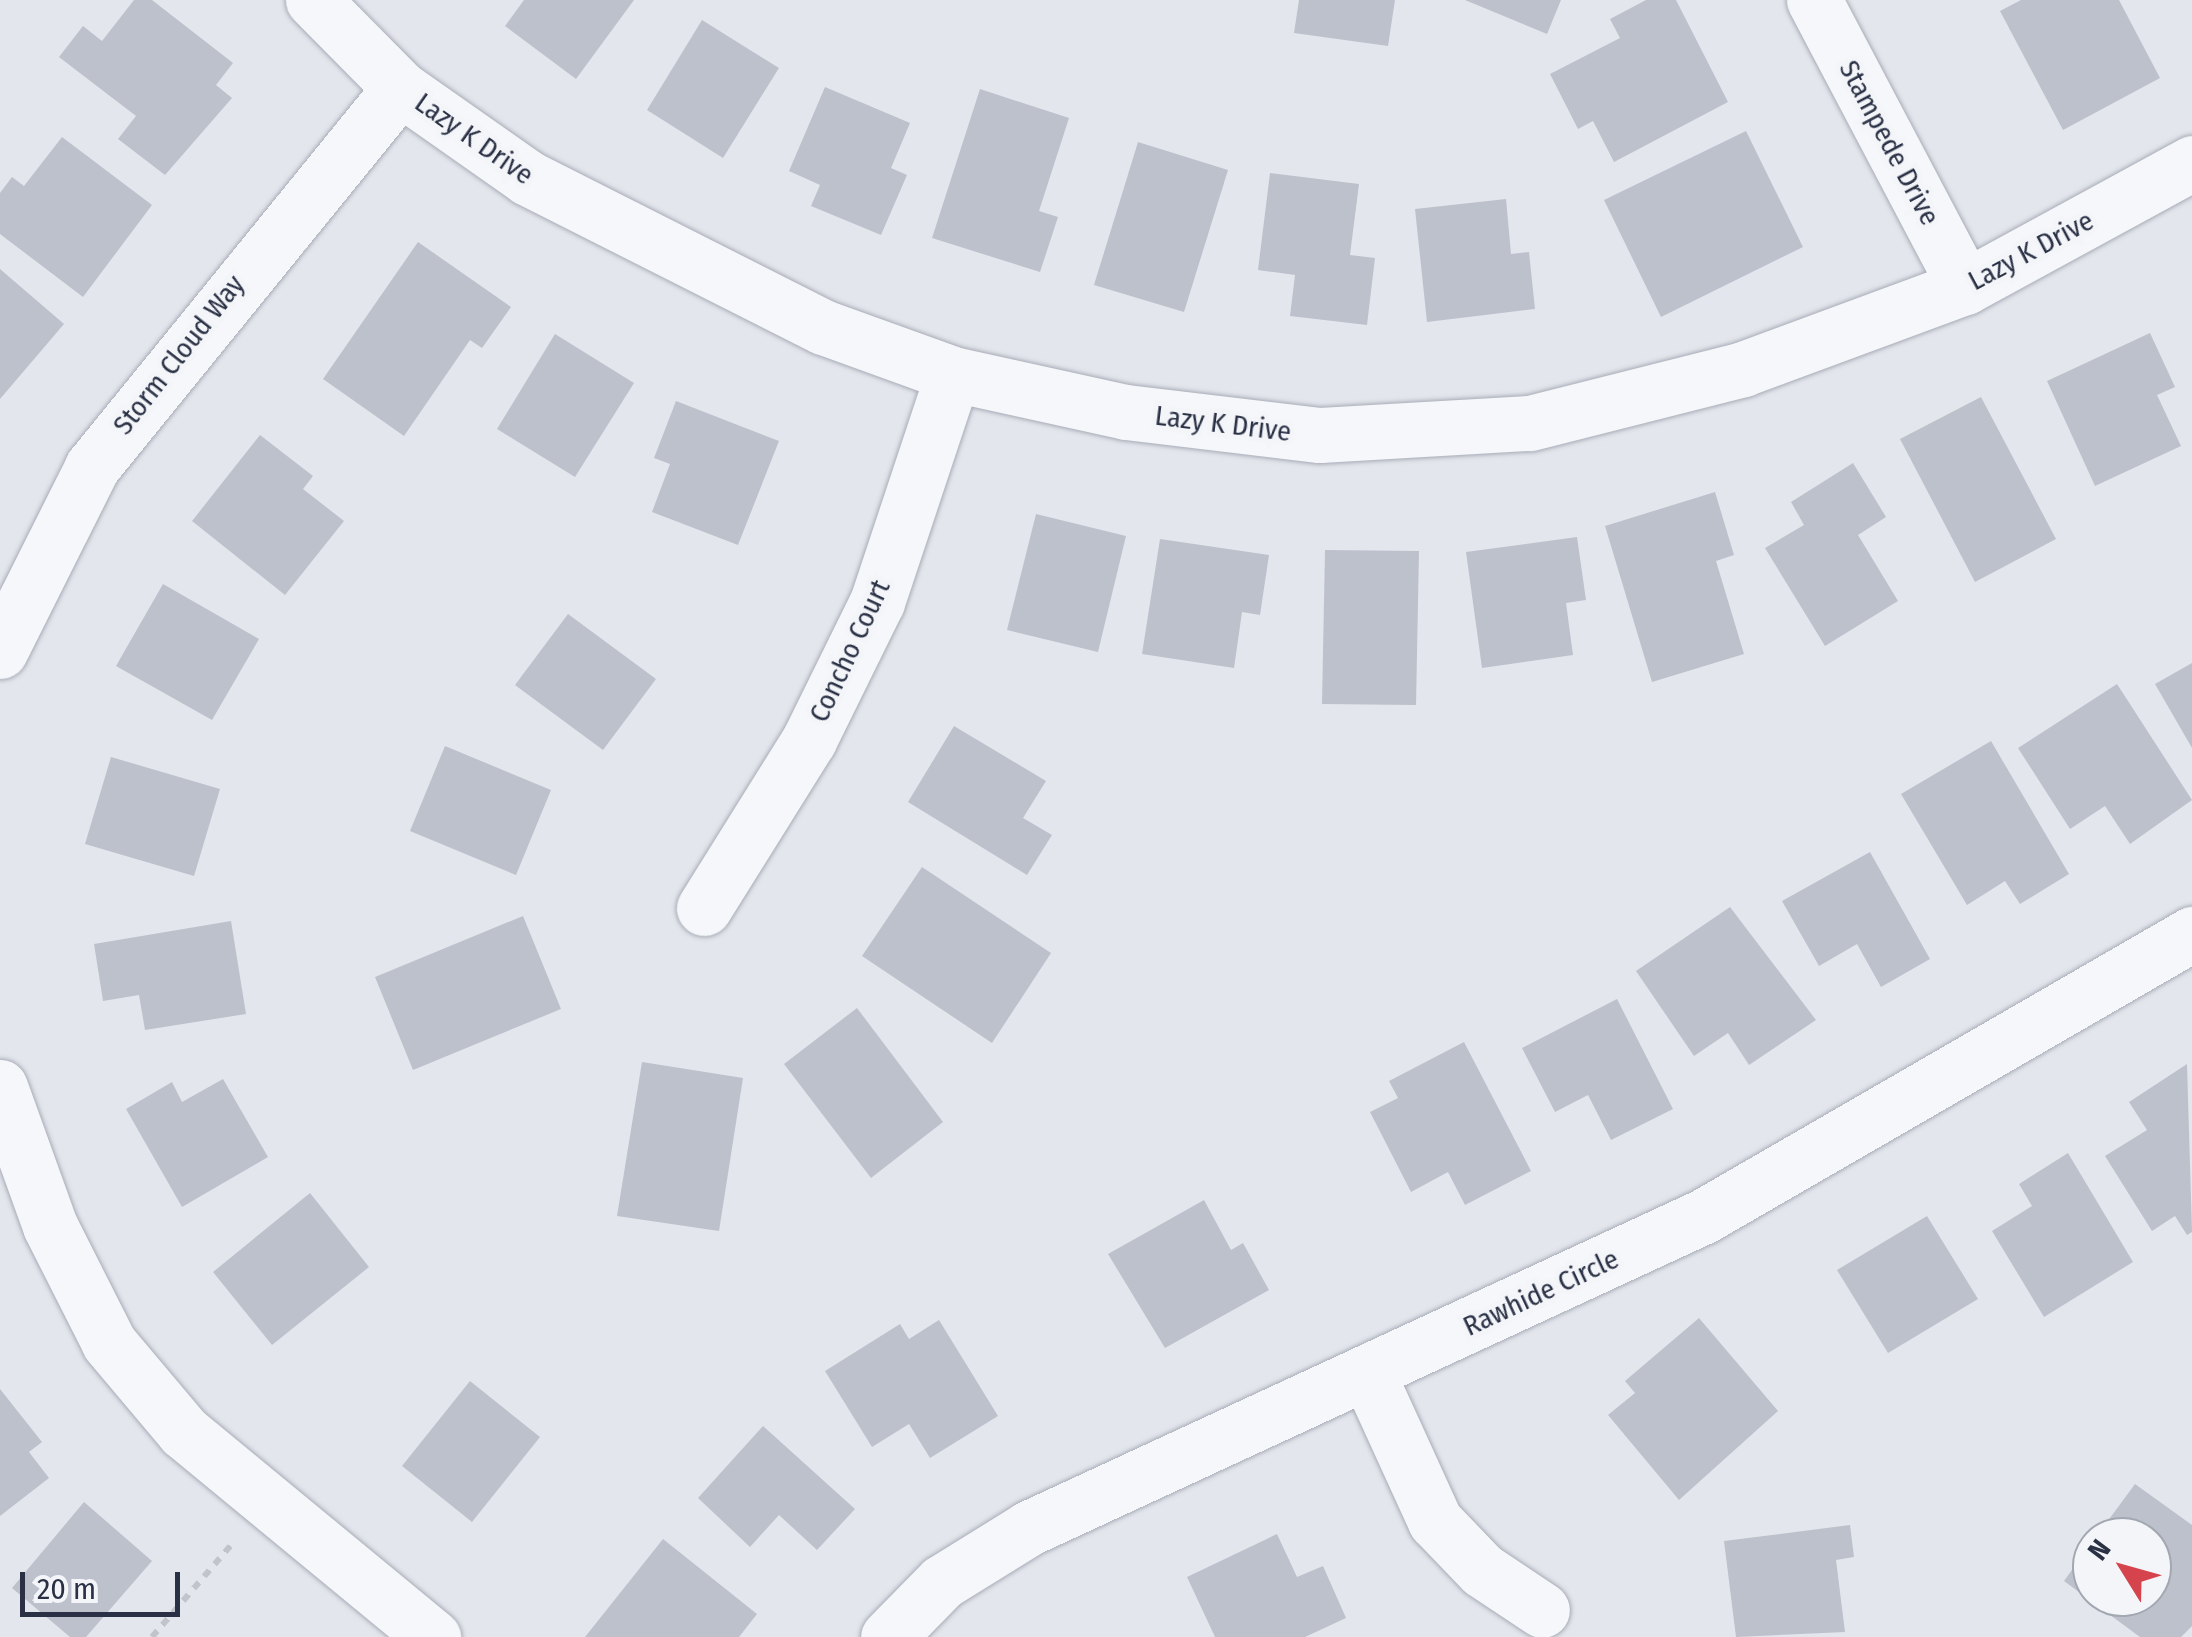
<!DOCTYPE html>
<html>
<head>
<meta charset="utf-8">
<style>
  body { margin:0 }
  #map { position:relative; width:2192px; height:1637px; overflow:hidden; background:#e3e6ec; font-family:"Fira Sans Condensed",sans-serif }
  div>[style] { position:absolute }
  .building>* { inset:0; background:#bdc1cc }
  .path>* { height:6px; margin-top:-3px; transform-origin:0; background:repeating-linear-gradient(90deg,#c1c4cb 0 8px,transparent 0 16px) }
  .roads { filter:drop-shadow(0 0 2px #a8acb7) drop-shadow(0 0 2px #a8acb7) }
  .street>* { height:55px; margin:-27.5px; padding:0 27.5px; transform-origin:27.5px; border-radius:27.5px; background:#f6f7fa }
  span { translate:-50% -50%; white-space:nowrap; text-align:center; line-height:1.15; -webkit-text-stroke:10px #f3f5f9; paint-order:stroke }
  .street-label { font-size:28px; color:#2a3145 }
  .north { position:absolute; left:2072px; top:1517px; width:100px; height:100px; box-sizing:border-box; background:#f3f5f9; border:2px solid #a3a7b1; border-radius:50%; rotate:307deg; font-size:28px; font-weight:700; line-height:40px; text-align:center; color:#2a3145 }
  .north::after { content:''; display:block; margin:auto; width:35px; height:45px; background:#d5434d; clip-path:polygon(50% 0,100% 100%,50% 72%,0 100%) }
  .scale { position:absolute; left:20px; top:1572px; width:160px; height:45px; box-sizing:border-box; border:5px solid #2a3145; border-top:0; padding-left:12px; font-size:30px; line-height:35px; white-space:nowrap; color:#2a3145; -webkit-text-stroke:8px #f3f5f9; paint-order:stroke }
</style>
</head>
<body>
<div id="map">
  <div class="building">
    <i style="clip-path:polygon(134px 0,152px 0,233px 63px,216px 85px,232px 98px,165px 175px,118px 139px,136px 116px,59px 57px,83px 26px,102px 41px)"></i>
    <i style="clip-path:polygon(524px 0,634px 0,576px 79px,505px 26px)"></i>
    <i style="clip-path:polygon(1299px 0,1395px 0,1388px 46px,1294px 33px)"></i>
    <i style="clip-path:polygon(1465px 0,1561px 0,1547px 34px)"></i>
    <i style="clip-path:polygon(1646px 0,1676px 0,1728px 102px,1614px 162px,1593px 121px,1578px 129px,1550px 74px,1620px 38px,1610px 19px)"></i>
    <i style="clip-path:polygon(2021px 0,2119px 0,2160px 78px,2063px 130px,2000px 11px)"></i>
    <i style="clip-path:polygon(702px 20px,779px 68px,723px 158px,647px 110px)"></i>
    <i style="clip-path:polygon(825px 87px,910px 123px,891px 168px,907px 175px,881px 235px,811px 206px,820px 185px,789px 171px)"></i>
    <i style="clip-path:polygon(980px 89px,1069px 118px,1039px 211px,1058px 217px,1040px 272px,932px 238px)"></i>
    <i style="clip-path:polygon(1746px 131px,1803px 247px,1661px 317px,1604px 200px)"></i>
    <i style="clip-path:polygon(62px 137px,152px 205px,83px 297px,0 234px,0 193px,12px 177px,24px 186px)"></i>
    <i style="clip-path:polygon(1138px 142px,1228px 170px,1184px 312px,1094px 285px)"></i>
    <i style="clip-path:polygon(1270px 173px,1359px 184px,1350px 255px,1375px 258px,1367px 325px,1290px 316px,1295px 275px,1258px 270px)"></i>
    <i style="clip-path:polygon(1506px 199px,1511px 254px,1529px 252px,1535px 309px,1427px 322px,1415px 209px)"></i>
    <i style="clip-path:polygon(418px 242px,511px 307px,482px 348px,470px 340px,404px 436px,323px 379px)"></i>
    <i style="clip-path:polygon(0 269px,64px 324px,0 399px)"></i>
    <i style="clip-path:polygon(2150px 333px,2175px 387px,2157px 395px,2181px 446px,2095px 486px,2047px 381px)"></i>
    <i style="clip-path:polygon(555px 334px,634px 383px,575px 477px,497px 429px)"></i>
    <i style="clip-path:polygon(1981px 397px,2056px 539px,1975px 582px,1900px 439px)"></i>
    <i style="clip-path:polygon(676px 401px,779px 441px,738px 545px,652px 512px,670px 464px,654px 458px)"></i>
    <i style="clip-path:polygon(260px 435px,313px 476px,303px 489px,344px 521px,285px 595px,192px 521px)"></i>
    <i style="clip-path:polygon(1853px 463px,1886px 517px,1858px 535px,1898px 601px,1825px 646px,1765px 548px,1804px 525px,1791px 502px)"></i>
    <i style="clip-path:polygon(1715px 492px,1734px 555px,1716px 561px,1744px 654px,1652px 682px,1605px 526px)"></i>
    <i style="clip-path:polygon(1036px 514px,1126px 536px,1098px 652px,1007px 630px)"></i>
    <i style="clip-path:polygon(1577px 537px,1586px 600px,1566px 603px,1573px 655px,1482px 668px,1466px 552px)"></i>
    <i style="clip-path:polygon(1160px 539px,1269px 555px,1260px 615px,1242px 612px,1234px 668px,1142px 654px)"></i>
    <i style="clip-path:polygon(1325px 550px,1419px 551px,1416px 705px,1322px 704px)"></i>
    <i style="clip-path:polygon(163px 584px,259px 639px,212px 720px,116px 666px)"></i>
    <i style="clip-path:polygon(568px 614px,656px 679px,603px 750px,515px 685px)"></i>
    <i style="clip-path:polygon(2192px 663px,2192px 748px,2155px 684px)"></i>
    <i style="clip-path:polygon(2117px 684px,2192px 800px,2130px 844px,2105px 806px,2070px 829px,2018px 748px)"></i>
    <i style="clip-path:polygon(954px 726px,1046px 781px,1023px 818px,1052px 835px,1027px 875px,908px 802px)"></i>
    <i style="clip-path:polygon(1991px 741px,2069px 874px,2020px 904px,2005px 881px,1967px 905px,1901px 794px)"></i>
    <i style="clip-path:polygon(445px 746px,551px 790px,516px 875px,410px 831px)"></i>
    <i style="clip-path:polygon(111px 757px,220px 789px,194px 876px,85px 844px)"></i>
    <i style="clip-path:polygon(1870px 852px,1930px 959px,1881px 987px,1857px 944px,1819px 966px,1782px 901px)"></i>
    <i style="clip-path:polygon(922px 867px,1051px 953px,992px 1043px,862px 956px)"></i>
    <i style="clip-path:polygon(1730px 907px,1816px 1020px,1749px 1065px,1728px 1033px,1694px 1056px,1636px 971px)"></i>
    <i style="clip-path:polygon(523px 916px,561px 1009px,413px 1070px,375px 977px)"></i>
    <i style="clip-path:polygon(231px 921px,246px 1014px,145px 1030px,139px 995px,103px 1001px,94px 944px)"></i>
    <i style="clip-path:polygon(1617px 999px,1673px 1109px,1611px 1140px,1588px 1095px,1555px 1112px,1522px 1048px)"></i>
    <i style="clip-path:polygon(857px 1008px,943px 1122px,871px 1178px,784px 1064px)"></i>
    <i style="clip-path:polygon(1464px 1042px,1531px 1171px,1465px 1205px,1448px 1172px,1411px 1192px,1370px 1112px,1398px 1098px,1389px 1081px)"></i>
    <i style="clip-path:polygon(642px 1062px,743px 1078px,719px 1231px,617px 1216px)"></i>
    <i style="clip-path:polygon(2187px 1064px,2192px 1232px,2187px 1235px,2175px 1216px,2152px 1231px,2105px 1156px,2147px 1130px,2129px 1102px)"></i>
    <i style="clip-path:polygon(223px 1079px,268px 1157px,182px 1207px,126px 1109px,172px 1082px,182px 1102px)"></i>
    <i style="clip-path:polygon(2068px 1153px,2133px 1262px,2044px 1317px,1992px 1231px,2032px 1206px,2019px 1184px)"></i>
    <i style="clip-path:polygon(310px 1193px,369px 1267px,272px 1345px,213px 1272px)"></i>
    <i style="clip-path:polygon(1204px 1200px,1231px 1250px,1243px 1243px,1269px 1290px,1165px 1348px,1108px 1254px)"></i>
    <i style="clip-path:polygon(1927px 1216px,1978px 1299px,1888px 1353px,1837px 1270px)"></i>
    <i style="clip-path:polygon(1699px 1318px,1778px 1411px,1679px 1500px,1608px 1415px,1635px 1393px,1625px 1381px)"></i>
    <i style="clip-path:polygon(939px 1320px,998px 1416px,930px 1458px,909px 1424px,872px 1447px,825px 1371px,900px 1324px,909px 1339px)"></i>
    <i style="clip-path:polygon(470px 1381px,540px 1437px,472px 1522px,402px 1466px)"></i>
    <i style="clip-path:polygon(0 1389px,42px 1442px,29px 1452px,49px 1478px,0 1516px)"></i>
    <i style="clip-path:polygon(763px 1426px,855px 1509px,817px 1550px,779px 1515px,750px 1547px,698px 1498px)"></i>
    <i style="clip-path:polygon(2135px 1484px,2192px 1525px,2192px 1626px,2181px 1637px,2140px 1637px,2064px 1581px,2092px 1542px,2092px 1597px,2152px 1597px,2152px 1537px,2096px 1537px)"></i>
    <i style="clip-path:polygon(84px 1502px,152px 1561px,86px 1637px,70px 1637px,12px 1588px)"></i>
    <i style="clip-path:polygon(1850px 1525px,1854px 1557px,1836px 1560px,1845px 1632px,1736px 1637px,1724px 1541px)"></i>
    <i style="clip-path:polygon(1277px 1534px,1297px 1577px,1323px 1566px,1346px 1618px,1305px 1637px,1215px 1637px,1187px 1577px)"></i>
    <i style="clip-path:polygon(663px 1539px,757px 1614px,739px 1637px,585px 1637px)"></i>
  </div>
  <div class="path">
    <i style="left:152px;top:1637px;width:121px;rotate:-49.3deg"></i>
  </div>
  <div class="roads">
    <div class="street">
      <i style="left:313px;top:0;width:124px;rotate:45.3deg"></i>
      <i style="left:400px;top:88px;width:156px;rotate:35.1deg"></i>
      <i style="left:528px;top:178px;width:330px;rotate:26.8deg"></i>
      <i style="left:823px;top:327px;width:138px;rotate:19.9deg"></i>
      <i style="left:953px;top:374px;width:177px;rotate:12.4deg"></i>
      <i style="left:1126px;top:412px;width:195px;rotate:6.8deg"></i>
      <i style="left:1320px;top:435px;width:210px;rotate:-3.3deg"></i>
      <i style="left:1530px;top:423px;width:220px;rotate:-14.2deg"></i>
      <i style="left:1743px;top:369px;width:237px;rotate:-20.3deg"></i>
      <i style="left:1965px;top:287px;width:259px;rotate:-28.6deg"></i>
      <i style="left:1814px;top:0;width:324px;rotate:62.2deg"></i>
      <i style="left:0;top:651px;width:206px;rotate:-63.4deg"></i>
      <i style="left:92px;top:467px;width:488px;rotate:-50.9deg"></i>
      <i style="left:704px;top:908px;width:198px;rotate:-58deg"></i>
      <i style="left:809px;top:740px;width:154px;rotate:-63.8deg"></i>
      <i style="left:877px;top:602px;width:240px;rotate:-71.6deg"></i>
      <i style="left:0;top:1087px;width:148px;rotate:70.2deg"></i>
      <i style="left:50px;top:1226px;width:131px;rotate:63.2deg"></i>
      <i style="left:109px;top:1343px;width:116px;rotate:49.9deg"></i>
      <i style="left:184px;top:1432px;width:323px;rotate:39.5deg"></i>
      <i style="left:1368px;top:1374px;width:162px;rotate:65.5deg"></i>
      <i style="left:1435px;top:1521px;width:68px;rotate:46.2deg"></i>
      <i style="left:1482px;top:1570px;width:72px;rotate:33.7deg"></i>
      <i style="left:888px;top:1637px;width:77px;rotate:-45.5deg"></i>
      <i style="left:942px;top:1582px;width:102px;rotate:-31.8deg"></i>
      <i style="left:1029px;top:1528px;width:744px;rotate:-24.81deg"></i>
      <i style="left:1704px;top:1216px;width:564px;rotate:-30.02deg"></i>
    </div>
  </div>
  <div class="street-label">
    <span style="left:474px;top:139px;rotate:35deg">Lazy K Drive</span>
    <span style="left:1889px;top:143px;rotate:62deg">Stampede Drive</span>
    <span style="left:2031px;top:251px;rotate:-28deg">Lazy K Drive</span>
    <span style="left:179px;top:355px;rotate:-52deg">Storm Cloud Way</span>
    <span style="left:1223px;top:424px;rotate:7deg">Lazy K Drive</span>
    <span style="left:850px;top:651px;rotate:-65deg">Concho Court</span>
    <span style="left:1541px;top:1293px;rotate:-25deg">Rawhide Circle</span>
  </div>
  <div class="north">N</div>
  <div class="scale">20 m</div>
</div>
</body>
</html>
